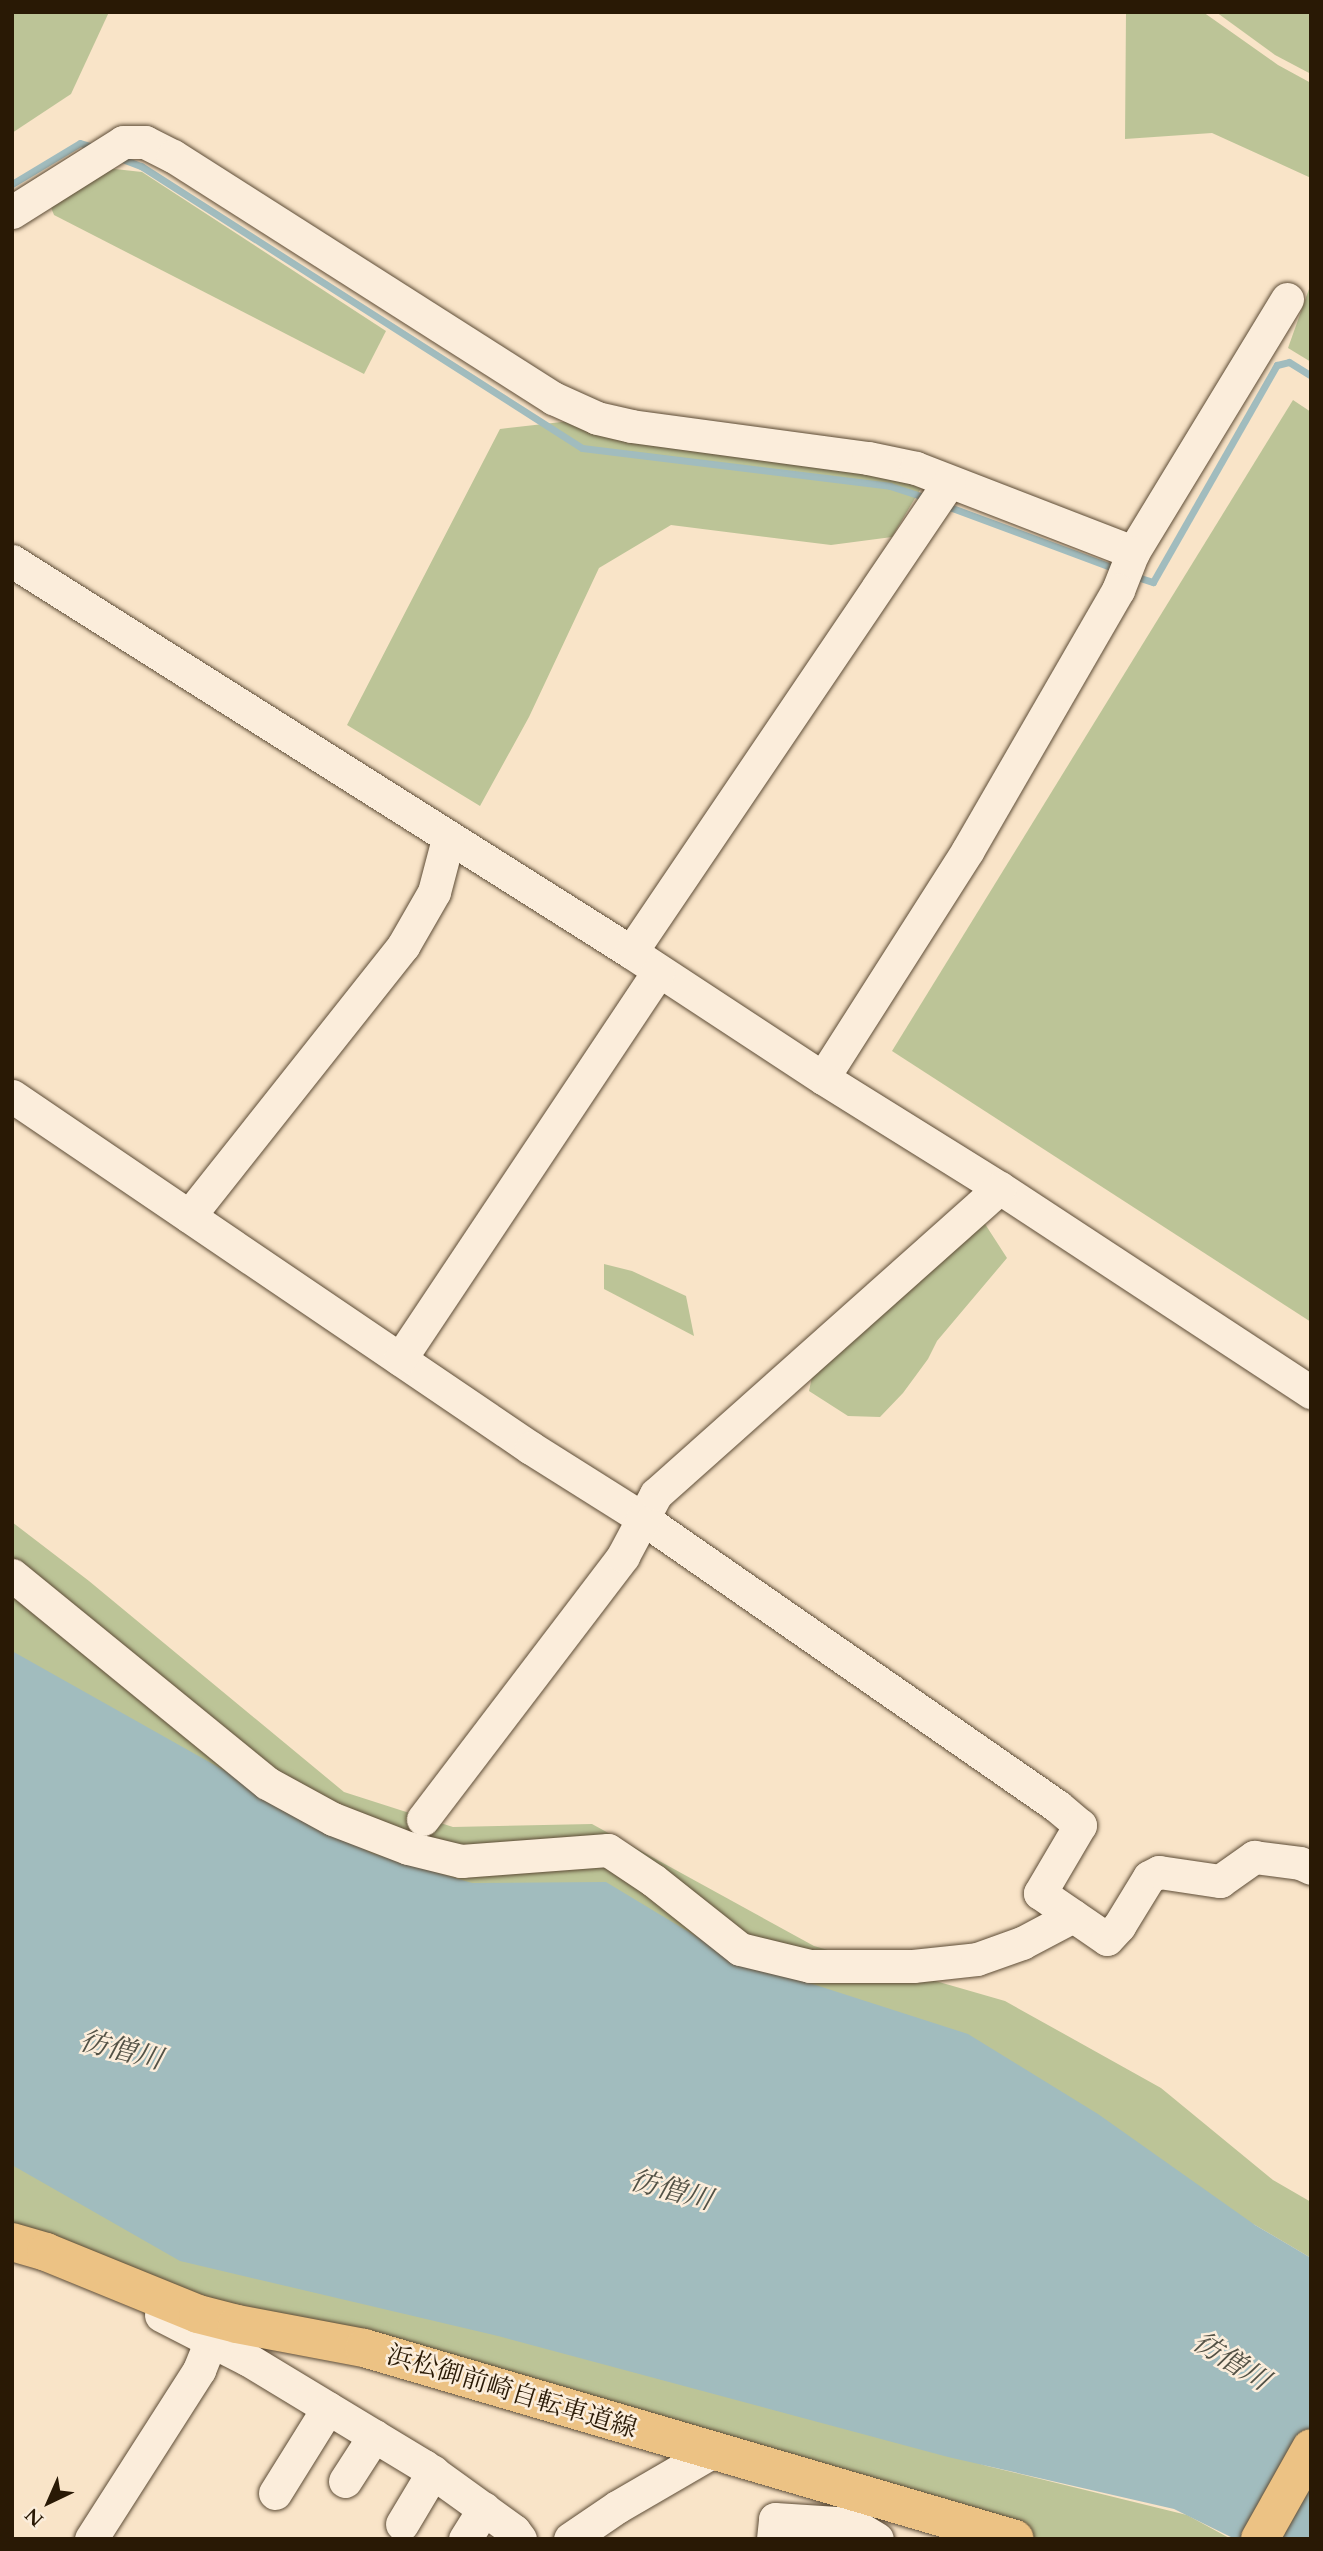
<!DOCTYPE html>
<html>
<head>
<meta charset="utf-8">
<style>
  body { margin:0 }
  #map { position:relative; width:1323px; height:2551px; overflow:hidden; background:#f9e4c8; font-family:Cardo,"Noto Serif JP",serif }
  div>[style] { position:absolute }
  .green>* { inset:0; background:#bcc497 }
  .water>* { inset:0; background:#a1bcbe }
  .stream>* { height:7px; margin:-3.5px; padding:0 3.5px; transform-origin:3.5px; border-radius:3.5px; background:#a1bcbe }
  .roads { filter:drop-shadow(0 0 2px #5d4c36) drop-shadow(0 0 2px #5d4c36) }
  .minor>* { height:33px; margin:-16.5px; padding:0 16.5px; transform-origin:16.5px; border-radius:16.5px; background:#fbeddb }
  .major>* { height:38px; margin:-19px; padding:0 19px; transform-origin:19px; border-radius:19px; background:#ecc284 }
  span { translate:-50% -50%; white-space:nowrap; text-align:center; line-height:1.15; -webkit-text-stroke:5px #fbeddb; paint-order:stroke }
  .street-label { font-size:26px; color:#291905 }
  .water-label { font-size:28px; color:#535246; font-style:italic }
  .frame { position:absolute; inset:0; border:14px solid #291905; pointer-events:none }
  .north { position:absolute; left:14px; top:2467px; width:70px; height:70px; -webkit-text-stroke:5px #fbeddb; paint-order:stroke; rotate:224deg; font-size:19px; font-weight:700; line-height:28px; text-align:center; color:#291905 }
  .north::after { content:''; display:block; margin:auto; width:24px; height:32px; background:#291905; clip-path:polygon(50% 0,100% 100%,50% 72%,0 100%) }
</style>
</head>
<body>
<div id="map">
  <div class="green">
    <i style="clip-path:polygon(12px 12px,109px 12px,71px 94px,12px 133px)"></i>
    <i style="clip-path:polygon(1126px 12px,1203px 12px,1278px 65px,1311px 83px,1311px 178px,1212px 133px,1125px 139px)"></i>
    <i style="clip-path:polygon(1216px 12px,1311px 12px,1311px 74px,1275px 55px)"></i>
    <i style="clip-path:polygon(106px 168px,142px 172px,386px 331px,364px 374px,54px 215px,50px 205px)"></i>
    <i style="clip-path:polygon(1309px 289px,1311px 290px,1311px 362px,1288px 348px)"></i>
    <i style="clip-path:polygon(1293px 400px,1311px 412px,1311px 1322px,892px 1051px)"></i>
    <i style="clip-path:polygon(597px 418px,930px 473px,892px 537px,831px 545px,671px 525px,599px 568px,529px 717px,480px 806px,347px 725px,500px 429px)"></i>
    <i style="clip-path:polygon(976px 1210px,1007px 1258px,937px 1341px,928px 1359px,903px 1393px,880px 1417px,848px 1416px,809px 1391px,812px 1377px)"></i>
    <i style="clip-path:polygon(604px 1264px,632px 1271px,686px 1296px,694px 1336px,604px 1289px)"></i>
    <i style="clip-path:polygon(12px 1522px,89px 1581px,344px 1792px,453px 1827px,592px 1824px,814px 1946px,1005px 2001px,1161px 2088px,1273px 2180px,1311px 2202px,1311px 2258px,1255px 2225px,444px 1889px,233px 1790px,12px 1661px)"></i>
    <i style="clip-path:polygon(12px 2155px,987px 2466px,1187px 2515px,1231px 2539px,991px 2539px,211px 2303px,12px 2225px)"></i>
  </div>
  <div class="water">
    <i style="clip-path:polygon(12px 1651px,371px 1853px,472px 1883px,606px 1882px,732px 1958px,968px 2034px,1098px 2114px,1255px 2225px,1311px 2258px,1311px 2539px,1235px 2539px,1174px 2509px,948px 2457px,498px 2336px,180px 2261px,12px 2165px)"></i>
  </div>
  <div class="stream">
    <i style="left:117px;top:157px;width:26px;rotate:21deg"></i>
    <i style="left:141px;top:166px;width:523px;rotate:32.6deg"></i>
    <i style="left:582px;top:448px;width:310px;rotate:7deg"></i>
    <i style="left:890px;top:486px;width:38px;rotate:18deg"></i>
    <i style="left:12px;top:184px;width:79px;rotate:-31.1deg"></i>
    <i style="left:80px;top:143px;width:14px;rotate:17deg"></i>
    <i style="left:944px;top:505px;width:184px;rotate:20.4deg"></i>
    <i style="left:1134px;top:576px;width:20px;rotate:18deg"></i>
    <i style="left:1153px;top:582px;width:250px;rotate:-60.3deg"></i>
    <i style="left:1277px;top:365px;width:12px;rotate:-14deg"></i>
    <i style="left:1289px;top:362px;width:26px;rotate:32deg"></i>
  </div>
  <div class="roads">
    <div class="minor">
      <i style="left:12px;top:212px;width:131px;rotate:-32.2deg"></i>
      <i style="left:123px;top:142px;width:22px"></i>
      <i style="left:145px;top:142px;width:31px;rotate:27deg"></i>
      <i style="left:173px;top:156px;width:451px;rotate:32.5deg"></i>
      <i style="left:553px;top:398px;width:48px;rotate:24.4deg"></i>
      <i style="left:597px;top:418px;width:35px;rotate:13deg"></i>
      <i style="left:631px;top:426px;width:239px;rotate:7.7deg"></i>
      <i style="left:868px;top:458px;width:49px;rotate:11.8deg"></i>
      <i style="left:916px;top:468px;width:233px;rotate:21.2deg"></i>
      <i style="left:1287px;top:299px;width:296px;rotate:121.3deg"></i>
      <i style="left:1133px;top:552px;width:41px;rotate:111.5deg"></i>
      <i style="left:1118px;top:590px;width:300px;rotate:120deg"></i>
      <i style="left:968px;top:850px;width:270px;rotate:122.5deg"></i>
      <i style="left:823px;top:1078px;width:208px;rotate:31.9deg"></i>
      <i style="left:1000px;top:1188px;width:372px;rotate:33.3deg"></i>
      <i style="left:12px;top:561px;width:732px;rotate:32.28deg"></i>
      <i style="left:631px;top:952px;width:230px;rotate:33.3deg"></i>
      <i style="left:631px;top:952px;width:567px;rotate:-55.92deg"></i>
      <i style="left:12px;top:1096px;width:627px;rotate:34.15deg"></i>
      <i style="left:531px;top:1448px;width:131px;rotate:32.2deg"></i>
      <i style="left:642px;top:1518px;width:505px;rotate:34.76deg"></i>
      <i style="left:1057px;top:1806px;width:30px;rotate:40deg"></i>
      <i style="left:1080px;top:1825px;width:79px;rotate:120.5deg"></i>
      <i style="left:1040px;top:1893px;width:81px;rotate:34.5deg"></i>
      <i style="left:1107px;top:1939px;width:18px;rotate:-47deg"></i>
      <i style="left:1119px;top:1926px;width:57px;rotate:-58.5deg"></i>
      <i style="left:1149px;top:1877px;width:11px;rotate:-27deg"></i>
      <i style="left:1159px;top:1872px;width:62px;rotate:8.4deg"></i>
      <i style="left:1220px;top:1881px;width:42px;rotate:-35.2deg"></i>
      <i style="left:1254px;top:1857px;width:46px;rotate:7.4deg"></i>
      <i style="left:1300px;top:1863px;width:12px;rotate:24deg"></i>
      <i style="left:189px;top:1216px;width:345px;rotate:-51.6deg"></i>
      <i style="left:403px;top:946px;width:62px;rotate:-60.1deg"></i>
      <i style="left:434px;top:892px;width:55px;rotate:-75.2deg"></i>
      <i style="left:400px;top:1359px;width:465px;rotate:-56.3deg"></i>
      <i style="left:12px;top:1575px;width:329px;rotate:39.2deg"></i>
      <i style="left:267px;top:1783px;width:75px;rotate:28.6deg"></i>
      <i style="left:333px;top:1819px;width:80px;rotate:21.1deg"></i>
      <i style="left:408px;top:1848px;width:55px;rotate:13.8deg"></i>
      <i style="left:461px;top:1861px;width:147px;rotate:-4.3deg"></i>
      <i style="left:608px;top:1850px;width:54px;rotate:33.7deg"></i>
      <i style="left:653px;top:1880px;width:111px;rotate:38.4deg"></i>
      <i style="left:740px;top:1949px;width:72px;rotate:13.7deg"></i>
      <i style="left:810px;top:1966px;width:103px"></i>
      <i style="left:913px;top:1966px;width:64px;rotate:-6.2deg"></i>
      <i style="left:977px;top:1959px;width:48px;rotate:-19.6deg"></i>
      <i style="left:1022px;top:1943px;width:58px;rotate:-27.9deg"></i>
      <i style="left:423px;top:1819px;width:330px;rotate:-52.7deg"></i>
      <i style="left:623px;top:1556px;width:70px;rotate:-62deg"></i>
      <i style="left:656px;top:1494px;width:460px;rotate:-41.7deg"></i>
      <i style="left:161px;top:2315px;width:97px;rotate:27.1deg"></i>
      <i style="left:247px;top:2359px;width:207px;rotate:31.2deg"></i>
      <i style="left:424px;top:2466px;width:111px;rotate:35.8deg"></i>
      <i style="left:514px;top:2531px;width:10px;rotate:53deg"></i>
      <i style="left:345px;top:2481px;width:54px;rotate:-57.2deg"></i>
      <i style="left:275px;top:2493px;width:100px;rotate:-58.1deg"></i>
      <i style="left:402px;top:2524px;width:61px;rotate:-59.2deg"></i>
      <i style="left:91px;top:2539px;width:201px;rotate:-57.4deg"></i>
      <i style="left:199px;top:2370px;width:32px;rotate:-68deg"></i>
      <i style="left:465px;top:2539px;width:36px;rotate:-58deg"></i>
      <i style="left:570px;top:2539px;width:57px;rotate:-34.2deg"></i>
      <i style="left:617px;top:2507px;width:110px;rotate:-30.1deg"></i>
      <i style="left:773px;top:2539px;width:20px;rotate:-84deg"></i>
      <i style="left:775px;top:2519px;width:77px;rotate:3.7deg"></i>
      <i style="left:852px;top:2524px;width:29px;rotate:31deg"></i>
    </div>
    <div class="major">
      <i style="left:12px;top:2242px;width:35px;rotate:16deg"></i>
      <i style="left:46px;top:2252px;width:164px;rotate:22.2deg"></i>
      <i style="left:198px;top:2314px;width:40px;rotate:14.4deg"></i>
      <i style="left:237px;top:2324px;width:129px;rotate:10.7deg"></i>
      <i style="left:364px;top:2348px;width:678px;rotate:16.35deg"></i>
      <i style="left:1260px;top:2539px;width:104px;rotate:-60.7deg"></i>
    </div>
  </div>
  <div class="street-label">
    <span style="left:512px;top:2392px;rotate:17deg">浜松御前崎自転車道線</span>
  </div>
  <div class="water-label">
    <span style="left:121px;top:2050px;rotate:14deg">彷僧川</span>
    <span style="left:671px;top:2190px;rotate:15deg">彷僧川</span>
    <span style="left:1231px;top:2361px;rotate:32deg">彷僧川</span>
  </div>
  <div class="frame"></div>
  <div class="north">N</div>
</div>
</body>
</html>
